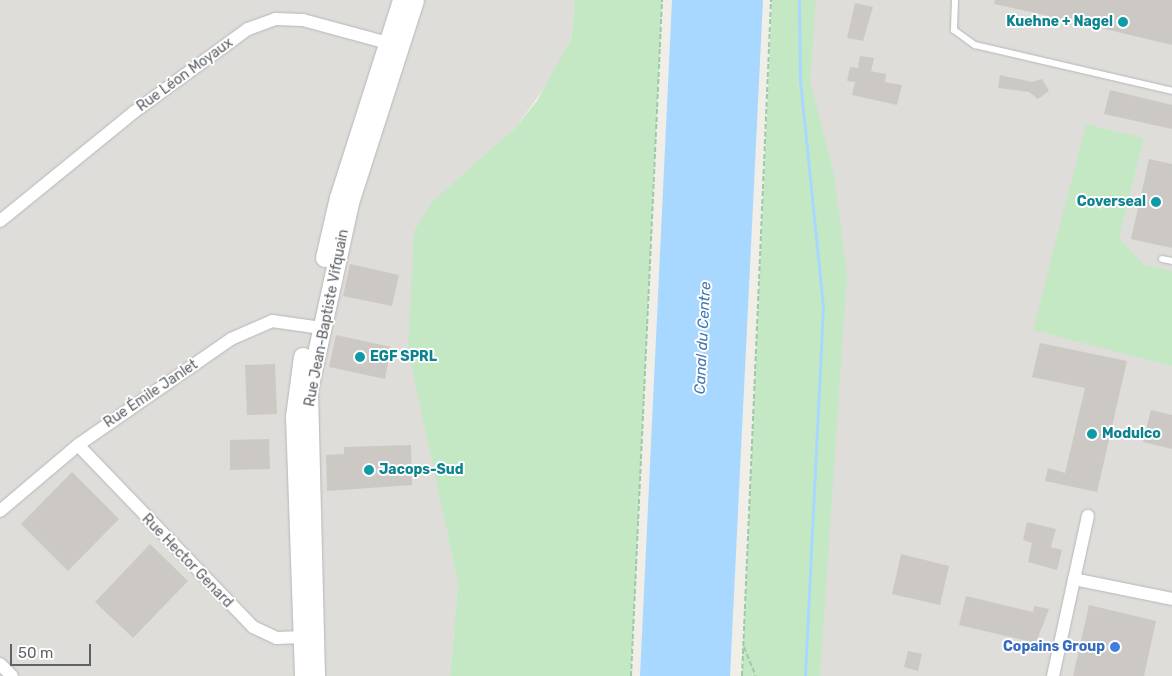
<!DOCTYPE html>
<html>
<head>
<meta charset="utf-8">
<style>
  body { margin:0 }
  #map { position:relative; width:1172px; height:676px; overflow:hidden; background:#f0eee7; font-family:Rubik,sans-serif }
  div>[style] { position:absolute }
  .industrial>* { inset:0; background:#dfddd9 }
  .green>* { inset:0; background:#c4e8c4 }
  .water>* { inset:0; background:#a8d8ff }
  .stream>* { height:3px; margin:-1.5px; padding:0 1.5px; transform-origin:1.5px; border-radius:1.5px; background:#a8d8ff }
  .building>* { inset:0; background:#ccc9c4 }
  .path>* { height:2px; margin-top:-1px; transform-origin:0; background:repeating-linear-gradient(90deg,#9dc9aa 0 5px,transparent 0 7.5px) }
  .roads { filter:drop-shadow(0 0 1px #b4b7bb) drop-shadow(0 0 1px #b4b7bb) }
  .lane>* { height:6px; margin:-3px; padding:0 3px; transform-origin:3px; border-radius:3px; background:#fff }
  .street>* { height:12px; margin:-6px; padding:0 6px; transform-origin:6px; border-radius:6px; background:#fff }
  .secondary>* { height:18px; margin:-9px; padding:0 9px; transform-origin:9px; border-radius:9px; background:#fff }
  .dots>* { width:14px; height:14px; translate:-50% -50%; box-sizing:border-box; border:2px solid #fff; border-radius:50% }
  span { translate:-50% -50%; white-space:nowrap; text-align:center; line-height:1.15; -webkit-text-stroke:4px #fff; paint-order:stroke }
  .culture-label { font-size:14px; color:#0d838f; font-weight:700 }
  .right { translate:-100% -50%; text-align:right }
  .left { translate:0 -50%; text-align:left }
  .street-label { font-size:14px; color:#5e6267 }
  .shop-label { font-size:14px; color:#366cbe; font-weight:700 }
  .water-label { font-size:15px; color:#4278b3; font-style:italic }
  .scale { position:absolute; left:10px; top:644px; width:81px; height:22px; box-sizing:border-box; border:2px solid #5e6267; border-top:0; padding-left:6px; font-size:15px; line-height:18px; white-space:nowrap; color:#5e6267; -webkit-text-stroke:4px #fff; paint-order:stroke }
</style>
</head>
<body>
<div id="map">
  <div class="industrial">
    <i style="clip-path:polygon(0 0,575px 0,571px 39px,555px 73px,516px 127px,482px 158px,437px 483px,458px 583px,450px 676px,0 676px)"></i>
    <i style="clip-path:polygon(779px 0,1172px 0,1172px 676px,745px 676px)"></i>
  </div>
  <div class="green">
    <i style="clip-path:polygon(575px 0,662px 0,631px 676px,450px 676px,458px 583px,408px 350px,414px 231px,433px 201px,516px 127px,537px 101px,571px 39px)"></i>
    <i style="clip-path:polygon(772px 0,816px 0,810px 80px,834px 175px,847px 274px,820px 676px,742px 676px)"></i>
    <i style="clip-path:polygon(1086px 124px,1144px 138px,1119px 238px,1143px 264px,1172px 271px,1172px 366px,1033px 330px)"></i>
  </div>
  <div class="water">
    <i style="clip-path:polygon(672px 0,763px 0,730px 676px,640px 676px)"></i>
  </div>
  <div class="stream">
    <i style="left:799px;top:0;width:80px;rotate:89.3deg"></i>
    <i style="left:800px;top:80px;width:228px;rotate:84.2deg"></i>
    <i style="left:823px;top:307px;width:369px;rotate:92.8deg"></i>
  </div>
  <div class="building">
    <i style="clip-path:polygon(995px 0,1172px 0,1172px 45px,1071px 21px,1058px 25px,1049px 16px,994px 4px)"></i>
    <i style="clip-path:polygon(855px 3px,873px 7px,863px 41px,847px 38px)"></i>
    <i style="clip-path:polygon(860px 56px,874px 58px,871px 71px,886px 74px,885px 82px,902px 85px,897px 105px,852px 95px,855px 82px,847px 81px,850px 67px,858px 68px)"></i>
    <i style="clip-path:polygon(1000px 75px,1032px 82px,1042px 79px,1049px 91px,1038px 99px,1029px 92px,998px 88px)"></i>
    <i style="clip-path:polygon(1110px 90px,1172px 105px,1172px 129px,1104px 114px)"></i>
    <i style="clip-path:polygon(1149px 159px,1172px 164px,1172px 248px,1131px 239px)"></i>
    <i style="clip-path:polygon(350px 264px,399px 275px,392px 306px,343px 296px)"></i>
    <i style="clip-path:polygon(336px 335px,391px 347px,385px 379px,329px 367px)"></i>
    <i style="clip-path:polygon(1040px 343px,1127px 361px,1097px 492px,1045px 481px,1048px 468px,1065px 473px,1085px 388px,1032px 377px)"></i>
    <i style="clip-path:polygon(275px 364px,277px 414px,247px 415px,245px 365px)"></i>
    <i style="clip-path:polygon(1151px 410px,1172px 415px,1172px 449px,1143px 442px)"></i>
    <i style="clip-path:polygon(269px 439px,270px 469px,230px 470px,230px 440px)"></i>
    <i style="clip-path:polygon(411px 445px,412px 485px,327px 491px,326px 455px,344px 454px,344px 447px)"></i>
    <i style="clip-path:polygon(72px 472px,119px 519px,68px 571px,21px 524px)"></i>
    <i style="clip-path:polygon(1027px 522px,1056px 529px,1051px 547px,1062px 550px,1057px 570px,1028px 562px,1032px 543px,1023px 540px)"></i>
    <i style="clip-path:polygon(150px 544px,188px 581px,133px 638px,95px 602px)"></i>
    <i style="clip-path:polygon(901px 554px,949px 566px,940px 605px,892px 594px)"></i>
    <i style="clip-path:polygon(966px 596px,1033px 612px,1034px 606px,1049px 609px,1036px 643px,959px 625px)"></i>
    <i style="clip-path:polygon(1089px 605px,1156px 621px,1144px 676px,1073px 676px)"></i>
    <i style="clip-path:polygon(908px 651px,922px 654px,918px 671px,904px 667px)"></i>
  </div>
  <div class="path">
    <i style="left:744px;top:647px;width:31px;rotate:68deg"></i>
    <i style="left:631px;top:676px;width:677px;rotate:-87.37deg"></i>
    <i style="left:742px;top:676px;width:677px;rotate:-87.54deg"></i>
  </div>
  <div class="roads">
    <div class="lane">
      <i style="left:955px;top:0;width:30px;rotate:92deg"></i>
      <i style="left:954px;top:30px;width:26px;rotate:36deg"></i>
      <i style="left:975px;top:45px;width:202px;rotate:13.1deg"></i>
      <i style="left:1162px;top:259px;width:10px;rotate:11deg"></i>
    </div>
    <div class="street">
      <i style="left:0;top:221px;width:173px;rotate:-39.1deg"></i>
      <i style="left:134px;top:112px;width:141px;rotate:-36.1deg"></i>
      <i style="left:248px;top:29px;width:29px;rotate:-20deg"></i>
      <i style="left:275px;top:19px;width:28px;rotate:2deg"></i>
      <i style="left:303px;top:20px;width:95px;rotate:15.2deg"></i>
      <i style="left:78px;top:445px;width:252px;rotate:46.1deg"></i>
      <i style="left:253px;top:627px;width:26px;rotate:25deg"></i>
      <i style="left:277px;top:638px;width:33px;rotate:-2deg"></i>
      <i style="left:0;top:511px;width:102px;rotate:-40.2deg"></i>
      <i style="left:78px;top:445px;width:186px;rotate:-34.7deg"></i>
      <i style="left:231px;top:339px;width:45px;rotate:-23.7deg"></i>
      <i style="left:272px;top:321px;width:50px;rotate:8deg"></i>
      <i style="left:1074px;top:579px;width:100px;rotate:11.5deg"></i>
      <i style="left:0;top:664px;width:17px;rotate:45deg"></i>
      <i style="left:1053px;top:676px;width:164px;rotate:-77.7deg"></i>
    </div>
    <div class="secondary">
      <i style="left:325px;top:258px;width:62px;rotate:-76.9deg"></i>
      <i style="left:339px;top:198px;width:208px;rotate:-72.3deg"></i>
      <i style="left:303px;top:357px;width:61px;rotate:97.6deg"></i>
      <i style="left:295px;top:417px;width:259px;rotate:88deg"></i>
      <i style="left:316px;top:676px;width:286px;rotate:-91.4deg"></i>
      <i style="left:309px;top:390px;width:191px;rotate:-77.6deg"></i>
      <i style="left:350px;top:203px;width:213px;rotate:-72.2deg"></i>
    </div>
  </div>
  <div class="dots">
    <i style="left:1123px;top:22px;background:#0f9aa8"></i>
    <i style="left:1156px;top:202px;background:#0f9aa8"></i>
    <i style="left:360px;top:357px;background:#0f9aa8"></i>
    <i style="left:1092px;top:434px;background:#0f9aa8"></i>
    <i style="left:369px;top:470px;background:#0f9aa8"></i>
    <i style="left:1115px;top:647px;background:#3f7fe0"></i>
  </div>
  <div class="culture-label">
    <span class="right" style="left:1113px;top:22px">Kuehne + Nagel</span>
    <span class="right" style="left:1146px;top:202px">Coverseal</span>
    <span class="left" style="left:370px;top:357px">EGF SPRL</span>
    <span class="left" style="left:1102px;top:434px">Modulco</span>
    <span class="left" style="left:379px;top:470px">Jacops-Sud</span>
  </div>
  <div class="street-label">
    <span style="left:185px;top:75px;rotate:-36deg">Rue Léon Moyaux</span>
    <span style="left:327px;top:318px;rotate:-79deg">Rue Jean-Baptiste Vifquain</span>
    <span style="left:151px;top:394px;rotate:-34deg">Rue Émile Janlet</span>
    <span style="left:187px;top:561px;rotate:46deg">Rue Hector Genard</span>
  </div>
  <div class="shop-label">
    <span class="right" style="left:1105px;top:647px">Copains Group</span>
  </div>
  <div class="water-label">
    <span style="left:703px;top:338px;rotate:-87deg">Canal du Centre</span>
  </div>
  <div class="scale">50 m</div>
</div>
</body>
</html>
